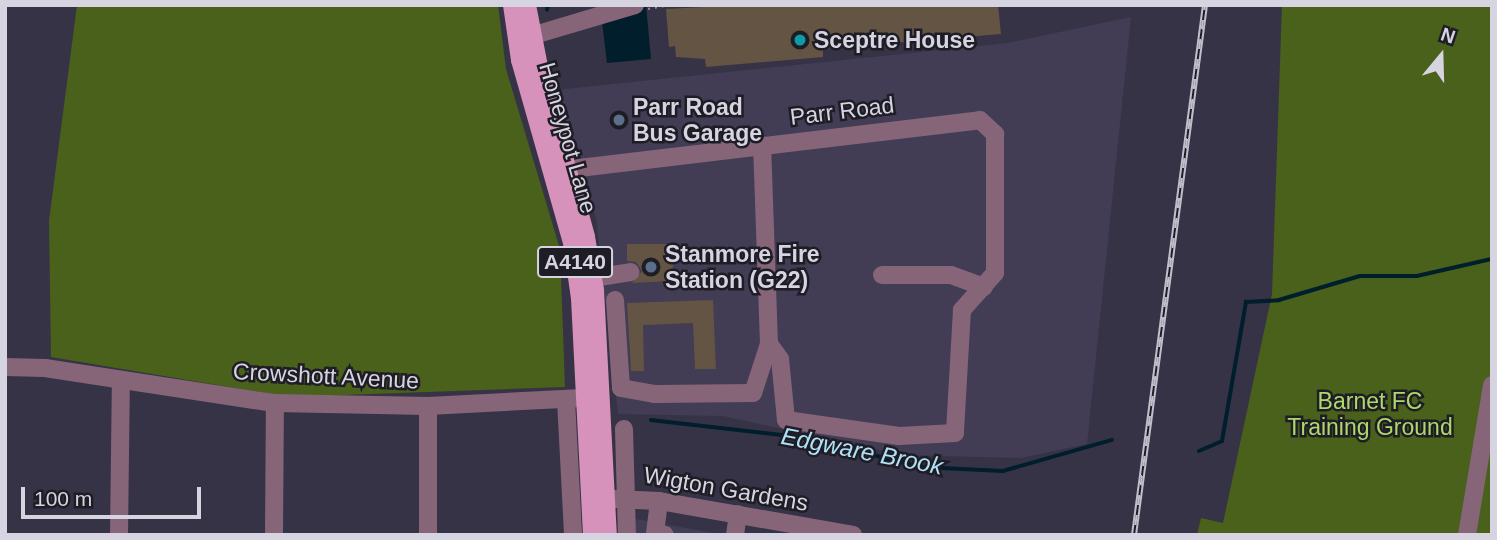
<!DOCTYPE html>
<html>
<head>
<meta charset="utf-8">
<style>
  body { margin:0 }
  #map { position:relative; width:1497px; height:540px; overflow:hidden; background:#373346; font-family:Arial,sans-serif }
  div>[style] { position:absolute }
  .built>* { inset:0; background:#423c55 }
  .green>* { inset:0; background:#49611b }
  .water>* { inset:0; background:#001e2b }
  .stream>* { height:3.5px; margin:-1.75px; padding:0 1.75px; transform-origin:1.75px; border-radius:1.75px; background:#001e2b }
  .building>* { inset:0; background:#645444 }
  .path>* { height:2px; margin-top:-1px; transform-origin:0; background:repeating-linear-gradient(90deg,#8c8a99 0 2px,transparent 0 7px) }
  .minor>* { height:18px; margin:-9px; padding:0 9px; transform-origin:9px; border-radius:9px; background:#876579 }
  .major>* { height:18px; margin:-9px; padding:0 9px; transform-origin:9px; border-radius:9px; background:#d692ba }
  .rail>* { height:6px; margin-top:-3px; transform-origin:0; background:repeating-linear-gradient(90deg,#1e1d25 0 10px,#c1bfcc 0 20px); box-sizing:border-box; border-block:2px solid #c1bfcc }
  .dots>* { width:19px; height:19px; translate:-50% -50%; box-sizing:border-box; border:4px solid #1e1d25; border-radius:50% }
  span { translate:-50% -50%; white-space:nowrap; text-align:center; line-height:1.15; -webkit-text-stroke:5px #1e1d25; paint-order:stroke }
  .shield-label span { padding:2px 5px; background:#1e1d25; border:2px solid; border-radius:5px; -webkit-text-stroke-width:0 }
  .shield-label { font-size:21px; color:#d6d4e0; font-weight:700 }
  .poi-label { font-size:23px; color:#d6d4e0; font-weight:700 }
  .left { translate:0 -50%; text-align:left }
  .street-label { font-size:23px; color:#d6d4e0 }
  .park-label { font-size:23px; color:#aed86b }
  .water-label { font-size:24px; color:#b0e0f6; font-style:italic }
  .frame { position:absolute; inset:0; border:7px solid #d6d4e0; pointer-events:none }
  .north { position:absolute; left:1406px; top:21px; width:70px; height:70px; -webkit-text-stroke:5px #1e1d25; paint-order:stroke; rotate:19deg; font-size:19px; font-weight:700; line-height:28px; text-align:center; color:#d6d4e0 }
  .north::after { content:''; display:block; margin:auto; width:24px; height:32px; background:#d6d4e0; clip-path:polygon(50% 0,100% 100%,50% 72%,0 100%) }
  .scale { position:absolute; left:21px; top:487px; width:180px; height:32px; box-sizing:border-box; border:4px solid #d6d4e0; border-top:0; padding-left:9px; font-size:21px; line-height:24px; white-space:nowrap; color:#d6d4e0; -webkit-text-stroke:5px #1e1d25; paint-order:stroke }
</style>
</head>
<body>
<div id="map">
  <div class="built">
    <i style="clip-path:polygon(1131px 17px,1087px 444px,1021px 458px,902px 455px,723px 416px,618px 414px,596px 218px,556px 90px,1008px 43px)"></i>
    <i style="clip-path:polygon(630px 518px,725px 535px,632px 535px)"></i>
  </div>
  <div class="green">
    <i style="clip-path:polygon(77px 5px,498px 5px,506px 69px,560px 249px,565px 387px,289px 397px,51px 357px,49px 221px)"></i>
    <i style="clip-path:polygon(1282px 5px,1492px 5px,1492px 535px,1197px 535px,1201px 518px,1223px 523px,1272px 294px)"></i>
  </div>
  <div class="water">
    <i style="clip-path:polygon(600px 5px,646px 5px,651px 59px,607px 63px)"></i>
  </div>
  <div class="stream">
    <i style="left:547px;top:10px;width:5px;rotate:-79deg"></i>
    <i style="left:651px;top:420px;width:151px;rotate:6.5deg"></i>
    <i style="left:801px;top:437px;width:124px;rotate:14deg"></i>
    <i style="left:921px;top:467px;width:82px;rotate:2.8deg"></i>
    <i style="left:1003px;top:471px;width:113px;rotate:-15.9deg"></i>
    <i style="left:1199px;top:451px;width:25px;rotate:-23deg"></i>
    <i style="left:1222px;top:441px;width:141px;rotate:-80.2deg"></i>
    <i style="left:1246px;top:302px;width:33px;rotate:-3deg"></i>
    <i style="left:1279px;top:300px;width:84px;rotate:-16.5deg"></i>
    <i style="left:1360px;top:276px;width:57px"></i>
    <i style="left:1417px;top:276px;width:77px;rotate:-12.8deg"></i>
  </div>
  <div class="building">
    <i style="clip-path:polygon(741px 5px,998px 5px,1001px 34px,823px 49px,823px 57px,706px 67px,705px 59px,676px 57px,675px 46px,669px 47px,666px 9px)"></i>
    <i style="clip-path:polygon(627px 244px,676px 244px,671px 281px,632px 283px,642px 271px,636px 262px,627px 261px)"></i>
    <i style="clip-path:polygon(713px 300px,716px 369px,695px 369px,693px 323px,643px 325px,644px 371px,631px 371px,627px 303px)"></i>
  </div>
  <div class="path">
    <i style="left:648px;top:9px;width:23px;rotate:-10deg"></i>
  </div>
  <div class="minor">
    <i style="left:521px;top:39px;width:119px;rotate:-16.6deg"></i>
    <i style="left:554px;top:171px;width:429px;rotate:-6.8deg"></i>
    <i style="left:980px;top:120px;width:21px;rotate:43deg"></i>
    <i style="left:995px;top:134px;width:139px;rotate:90deg"></i>
    <i style="left:995px;top:273px;width:50px;rotate:131.7deg"></i>
    <i style="left:962px;top:310px;width:123px;rotate:93.3deg"></i>
    <i style="left:955px;top:433px;width:56px;rotate:176.9deg"></i>
    <i style="left:899px;top:436px;width:114px;rotate:-171.9deg"></i>
    <i style="left:786px;top:420px;width:61px;rotate:-95.6deg"></i>
    <i style="left:780px;top:359px;width:19px;rotate:-126deg"></i>
    <i style="left:882px;top:275px;width:69px"></i>
    <i style="left:951px;top:275px;width:35px;rotate:20deg"></i>
    <i style="left:593px;top:278px;width:38px;rotate:-9deg"></i>
    <i style="left:615px;top:300px;width:88px;rotate:86.1deg"></i>
    <i style="left:621px;top:388px;width:35px;rotate:10deg"></i>
    <i style="left:655px;top:394px;width:98px;rotate:-0.6deg"></i>
    <i style="left:753px;top:393px;width:52px;rotate:-71.9deg"></i>
    <i style="left:769px;top:344px;width:199px;rotate:-92deg"></i>
    <i style="left:5px;top:367px;width:40px;rotate:1.4deg"></i>
    <i style="left:45px;top:368px;width:233px;rotate:8.7deg"></i>
    <i style="left:275px;top:403px;width:153px;rotate:1.1deg"></i>
    <i style="left:428px;top:406px;width:169px;rotate:-3deg"></i>
    <i style="left:566px;top:400px;width:135px;rotate:87deg"></i>
    <i style="left:624px;top:429px;width:106px;rotate:88.4deg"></i>
    <i style="left:593px;top:498px;width:66px;rotate:2.6deg"></i>
    <i style="left:659px;top:501px;width:197px;rotate:9.9deg"></i>
    <i style="left:659px;top:501px;width:32px;rotate:97deg"></i>
    <i style="left:655px;top:533px;width:10px;rotate:11deg"></i>
    <i style="left:119px;top:535px;width:155px;rotate:-89.3deg"></i>
    <i style="left:274px;top:535px;width:132px;rotate:-89.6deg"></i>
    <i style="left:428px;top:535px;width:129px;rotate:-90deg"></i>
    <i style="left:735px;top:535px;width:21px;rotate:-82deg"></i>
    <i style="left:1467px;top:535px;width:152px;rotate:-80.5deg"></i>
  </div>
  <div class="major">
    <i style="left:512px;top:5px;width:56px;rotate:81.7deg"></i>
    <i style="left:520px;top:60px;width:189px;rotate:74.1deg"></i>
    <i style="left:572px;top:242px;width:57px;rotate:81.9deg"></i>
    <i style="left:580px;top:298px;width:237px;rotate:87.1deg"></i>
    <i style="left:527px;top:5px;width:63px;rotate:79deg"></i>
    <i style="left:539px;top:67px;width:176px;rotate:74.5deg"></i>
    <i style="left:586px;top:237px;width:54px;rotate:80.4deg"></i>
    <i style="left:595px;top:290px;width:245px;rotate:87deg"></i>
  </div>
  <div class="rail">
    <i style="left:1134px;top:535px;width:535px;rotate:-82.37deg"></i>
  </div>
  <div class="dots">
    <i style="left:800px;top:40px;background:#0f9aa8"></i>
    <i style="left:619px;top:120px;background:#5c6f8a"></i>
    <i style="left:651px;top:267px;background:#5c6f8a"></i>
  </div>
  <div class="shield-label">
    <span style="left:575px;top:262px">A4140</span>
  </div>
  <div class="poi-label">
    <span class="left" style="left:814px;top:40px">Sceptre House</span>
    <span class="left" style="left:633px;top:120px">Parr Road<br>Bus Garage</span>
    <span class="left" style="left:665px;top:267px">Stanmore Fire<br>Station (G22)</span>
  </div>
  <div class="street-label">
    <span style="left:842px;top:111px;rotate:-7deg">Parr Road</span>
    <span style="left:568px;top:138px;rotate:74deg">Honeypot Lane</span>
    <span style="left:326px;top:376px;rotate:3deg">Crowshott Avenue</span>
    <span style="left:726px;top:489px;rotate:10deg">Wigton Gardens</span>
  </div>
  <div class="park-label">
    <span style="left:1370px;top:414px">Barnet FC<br>Training Ground</span>
  </div>
  <div class="water-label">
    <span style="left:862px;top:451px;rotate:11deg">Edgware Brook</span>
  </div>
  <div class="frame"></div>
  <div class="north">N</div>
  <div class="scale">100 m</div>
</div>
</body>
</html>
